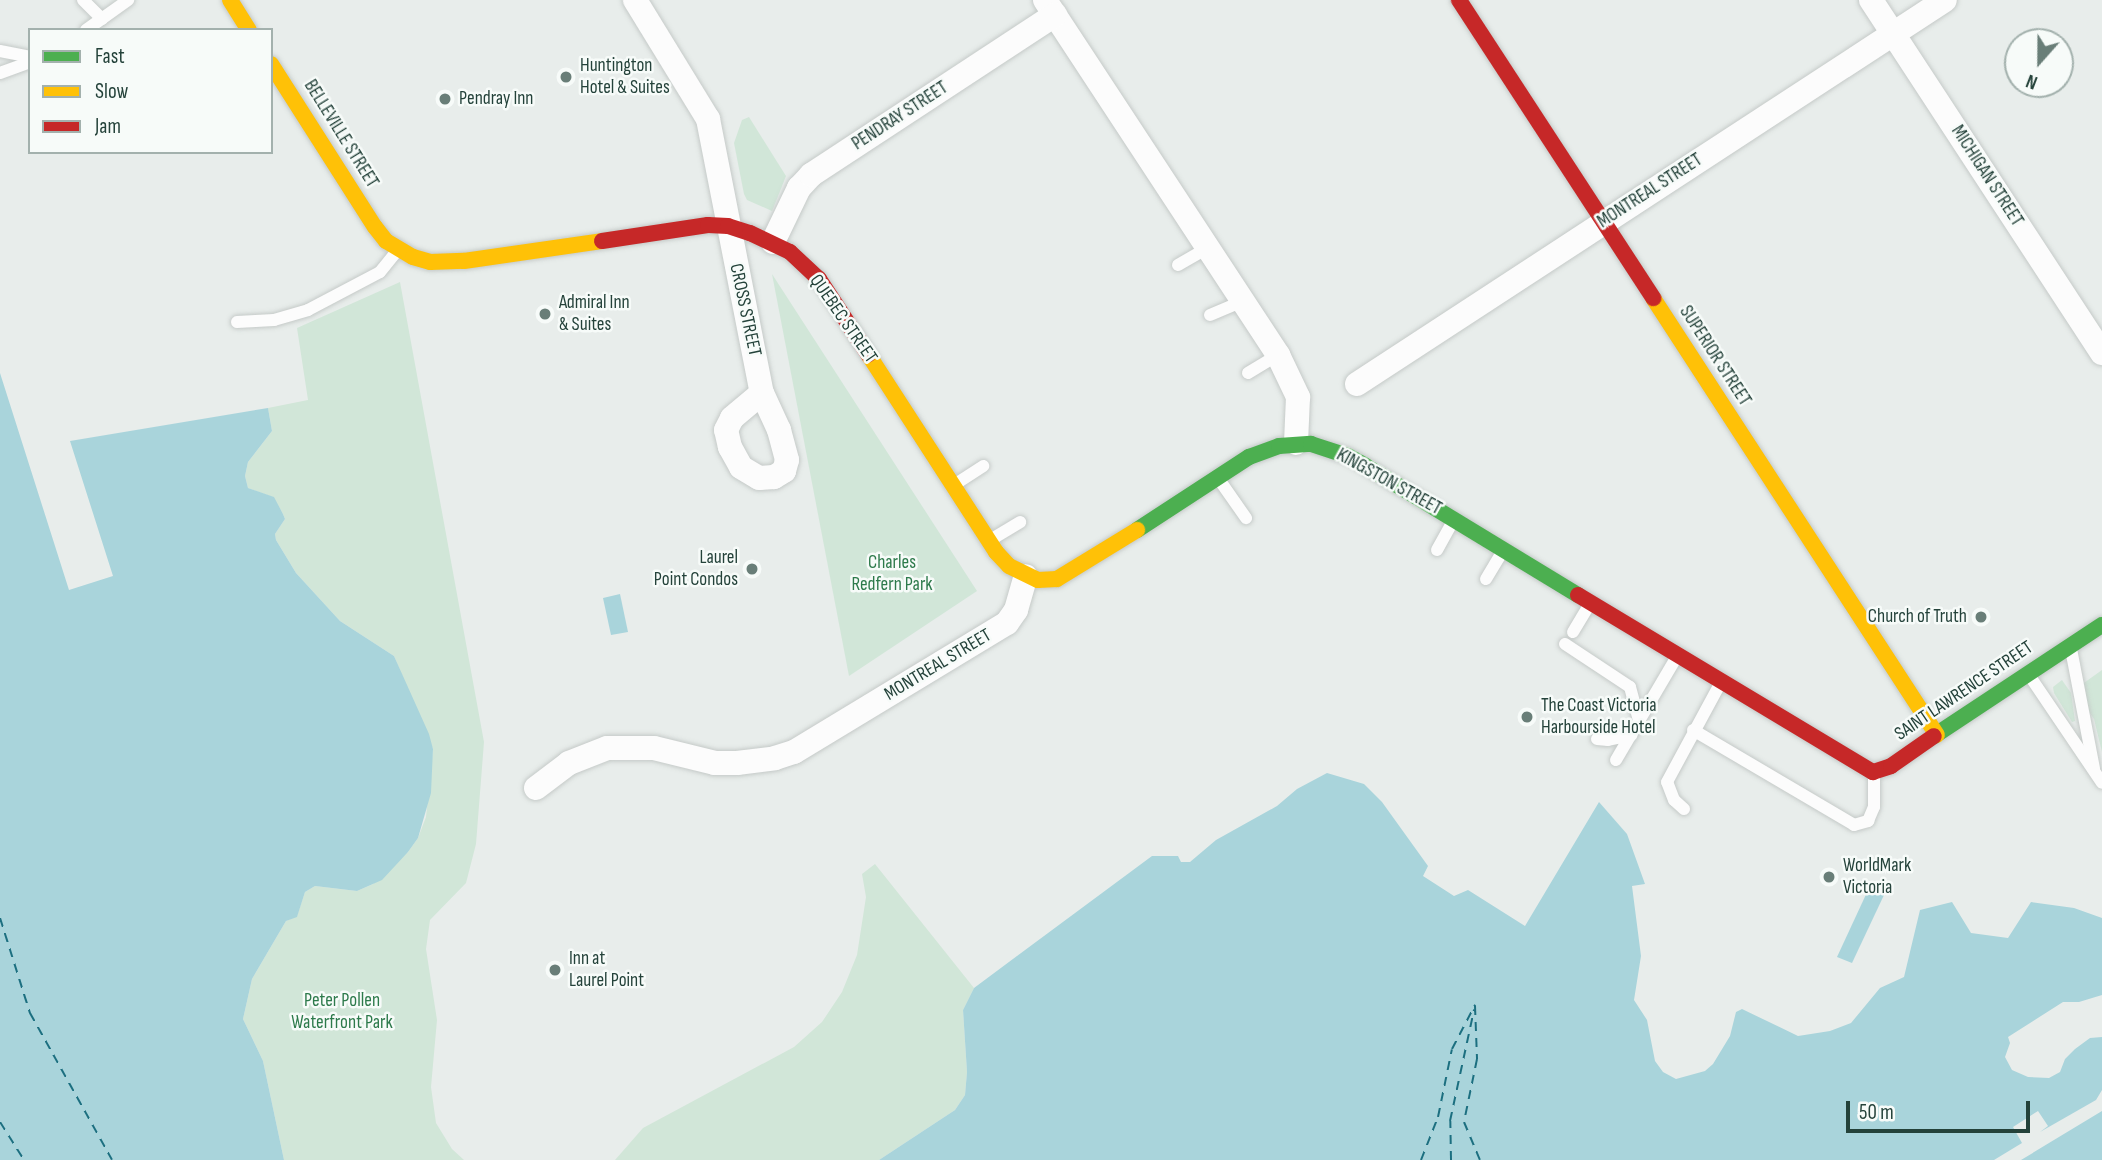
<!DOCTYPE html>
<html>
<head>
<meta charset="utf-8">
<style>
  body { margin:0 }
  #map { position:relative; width:2102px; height:1160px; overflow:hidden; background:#e8edeb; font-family:"Sofia Sans Condensed",sans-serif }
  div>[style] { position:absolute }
  .green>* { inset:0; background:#d1e6d8 }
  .water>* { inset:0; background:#a9d4db }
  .pier>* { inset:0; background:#e8edeb }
  .ferry>* { height:2px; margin-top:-1px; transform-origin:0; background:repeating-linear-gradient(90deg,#1c6f80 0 9px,transparent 0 16px) }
  .roads { filter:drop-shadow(0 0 2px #c5cac8) drop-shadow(0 0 2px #c5cac8) }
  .lane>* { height:12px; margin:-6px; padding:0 6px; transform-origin:6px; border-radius:6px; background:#fcfcfc }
  .street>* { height:24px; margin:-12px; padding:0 12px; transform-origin:12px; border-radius:12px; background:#fcfcfc }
  .fast>* { height:16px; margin:-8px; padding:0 8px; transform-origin:8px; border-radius:8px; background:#4caf50 }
  .slow>* { height:16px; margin:-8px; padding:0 8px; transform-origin:8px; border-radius:8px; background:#ffc107 }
  .jam>* { height:16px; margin:-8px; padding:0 8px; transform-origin:8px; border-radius:8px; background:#c62828 }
  .dots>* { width:19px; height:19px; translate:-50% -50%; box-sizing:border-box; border:4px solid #f7fbf9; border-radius:50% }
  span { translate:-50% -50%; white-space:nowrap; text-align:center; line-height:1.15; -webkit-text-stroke:5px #f7fbf9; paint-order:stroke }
  .poi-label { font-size:19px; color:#24423a }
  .left { translate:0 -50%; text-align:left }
  .right { translate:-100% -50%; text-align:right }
  .street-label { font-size:19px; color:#24423a }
  .park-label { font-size:19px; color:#2d7a4b }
  .legend { position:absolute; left:28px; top:28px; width:245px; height:126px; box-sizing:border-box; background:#f7fbf9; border:2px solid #a3b1ad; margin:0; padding:9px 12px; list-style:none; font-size:21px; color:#24423a }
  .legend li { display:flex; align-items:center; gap:14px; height:35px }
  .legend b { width:35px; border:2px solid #a3b1ad }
  .north { position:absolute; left:2004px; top:28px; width:70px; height:70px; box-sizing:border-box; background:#f7fbf9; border:2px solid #a3b1ad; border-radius:50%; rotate:201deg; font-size:19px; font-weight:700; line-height:28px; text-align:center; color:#24423a }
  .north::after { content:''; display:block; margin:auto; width:24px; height:32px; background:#697e78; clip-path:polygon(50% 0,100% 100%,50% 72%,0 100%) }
  .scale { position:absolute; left:1846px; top:1101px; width:184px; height:32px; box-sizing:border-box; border:4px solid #24423a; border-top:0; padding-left:9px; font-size:21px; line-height:24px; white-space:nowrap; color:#24423a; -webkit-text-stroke:5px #f7fbf9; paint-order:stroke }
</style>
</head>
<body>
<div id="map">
  <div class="green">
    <i style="clip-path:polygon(749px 117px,786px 176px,772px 211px,747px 200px,744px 194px,734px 143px,742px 120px)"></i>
    <i style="clip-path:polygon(772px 274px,977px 591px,849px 676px)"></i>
    <i style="clip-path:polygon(400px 282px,484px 742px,476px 844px,466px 883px,430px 920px,426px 949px,437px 1020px,431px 1087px,436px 1123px,452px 1149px,464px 1160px,284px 1160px,263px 1061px,243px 1019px,252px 979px,286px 921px,297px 916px,305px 892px,315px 886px,357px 891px,373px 884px,408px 852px,418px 838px,426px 817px,433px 749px,394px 656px,340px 621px,296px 573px,276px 540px,275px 534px,285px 519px,283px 514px,273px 497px,248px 488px,245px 476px,248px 462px,272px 431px,268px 408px,308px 400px,297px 328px)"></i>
    <i style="clip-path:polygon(2102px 670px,2102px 752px,2094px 719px,2074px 690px)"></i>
    <i style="clip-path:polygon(2062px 680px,2071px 693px,2075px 721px,2072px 722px,2054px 693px,2053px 687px)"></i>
    <i style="clip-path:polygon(875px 864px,974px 988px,963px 1010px,967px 1072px,965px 1095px,955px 1110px,879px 1160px,615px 1160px,643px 1128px,794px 1047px,822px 1022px,842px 992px,857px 955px,866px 897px,862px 874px)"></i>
  </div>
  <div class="water">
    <i style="clip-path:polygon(0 373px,69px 590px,113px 576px,70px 441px,268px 408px,272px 431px,248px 462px,245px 476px,248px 488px,274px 497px,283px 514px,285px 519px,275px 534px,276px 540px,296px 573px,340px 621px,394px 656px,429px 734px,433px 749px,431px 793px,418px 838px,408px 852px,382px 880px,357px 891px,315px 886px,305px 892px,297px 917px,286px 921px,252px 979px,243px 1019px,263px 1061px,284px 1160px,0 1160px)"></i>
    <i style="clip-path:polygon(620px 594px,628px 632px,611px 635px,603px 598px)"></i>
    <i style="clip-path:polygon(1327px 773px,1364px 784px,1382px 802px,1428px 866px,1423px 876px,1454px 896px,1468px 890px,1525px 926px,1599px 802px,1627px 834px,1645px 884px,1632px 886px,1641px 956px,1634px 1000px,1647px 1020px,1655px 1061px,1663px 1072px,1676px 1079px,1705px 1071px,1713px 1064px,1730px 1036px,1736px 1012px,1742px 1009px,1798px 1036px,1830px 1031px,1851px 1023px,1880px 988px,1904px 977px,1920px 910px,1952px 902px,1971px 933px,2008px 938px,2031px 902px,2074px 908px,2102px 918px,2102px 995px,2079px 1002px,2063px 1002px,2008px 1037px,2010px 1043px,2005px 1057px,2012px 1070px,2028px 1077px,2049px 1078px,2060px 1072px,2065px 1059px,2075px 1049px,2090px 1038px,2102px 1037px,2102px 1160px,879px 1160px,955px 1110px,965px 1095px,967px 1072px,963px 1010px,974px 988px,1152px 856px,1178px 856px,1181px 862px,1190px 862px,1216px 840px,1277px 806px,1297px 789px)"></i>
    <i style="clip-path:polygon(1869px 888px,1884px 895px,1852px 963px,1837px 957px)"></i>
  </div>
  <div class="pier">
    <i style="clip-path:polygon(2102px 1090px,2102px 1111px,2021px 1160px,1994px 1160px,2022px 1143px,2013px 1127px,2038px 1111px,2048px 1126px,2040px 1132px,2096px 1100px)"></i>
  </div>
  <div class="ferry">
    <i style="left:0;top:918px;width:100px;rotate:72.5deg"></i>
    <i style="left:30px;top:1013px;width:168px;rotate:60.8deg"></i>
    <i style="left:1475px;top:1006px;width:53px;rotate:87.8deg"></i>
    <i style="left:1477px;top:1059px;width:64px;rotate:101.7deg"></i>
    <i style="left:1464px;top:1122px;width:41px;rotate:67.2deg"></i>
    <i style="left:0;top:1122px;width:45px;rotate:57.7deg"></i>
    <i style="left:1421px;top:1160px;width:46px;rotate:-68.4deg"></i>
    <i style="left:1438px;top:1117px;width:69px;rotate:-78.4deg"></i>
    <i style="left:1452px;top:1049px;width:50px;rotate:-62.4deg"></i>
    <i style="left:1451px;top:1160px;width:39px;rotate:-91deg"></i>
    <i style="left:1450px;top:1121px;width:114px;rotate:-77.8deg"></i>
  </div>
  <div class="roads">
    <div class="lane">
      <i style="left:83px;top:0;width:27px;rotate:45deg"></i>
      <i style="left:86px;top:30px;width:52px;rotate:-35.5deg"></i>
      <i style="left:0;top:51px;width:31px;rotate:11deg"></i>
      <i style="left:0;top:73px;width:32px;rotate:-20deg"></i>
      <i style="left:1178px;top:265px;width:34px;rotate:-30deg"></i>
      <i style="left:1210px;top:315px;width:36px;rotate:-23deg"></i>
      <i style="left:237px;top:322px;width:37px;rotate:-3deg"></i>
      <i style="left:274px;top:320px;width:35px;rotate:-16deg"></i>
      <i style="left:308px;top:310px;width:81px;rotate:-27.8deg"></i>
      <i style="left:380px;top:272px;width:28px;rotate:-51deg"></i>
      <i style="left:1248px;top:373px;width:35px;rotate:-31deg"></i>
      <i style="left:1218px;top:478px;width:49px;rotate:55deg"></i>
      <i style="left:954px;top:485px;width:35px;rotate:-33deg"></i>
      <i style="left:992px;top:539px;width:33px;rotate:-31deg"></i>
      <i style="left:1437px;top:550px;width:31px;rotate:-61deg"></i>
      <i style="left:1486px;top:579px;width:31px;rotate:-59deg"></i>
      <i style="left:1573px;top:632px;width:31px;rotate:-59deg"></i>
      <i style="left:1565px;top:644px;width:78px;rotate:33.5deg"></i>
      <i style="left:1630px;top:687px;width:35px;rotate:75deg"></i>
      <i style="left:2071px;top:649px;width:122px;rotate:79.1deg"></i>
      <i style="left:2029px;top:675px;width:130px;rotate:55.9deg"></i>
      <i style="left:1693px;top:730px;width:187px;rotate:30.5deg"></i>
      <i style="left:1854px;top:825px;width:15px;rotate:-16deg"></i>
      <i style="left:1868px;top:821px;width:15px;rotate:-67deg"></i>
      <i style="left:1874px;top:807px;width:32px;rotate:-90deg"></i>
      <i style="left:1597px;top:739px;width:11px;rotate:5deg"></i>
      <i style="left:1608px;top:740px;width:24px;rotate:-12deg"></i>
      <i style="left:1616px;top:760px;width:118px;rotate:-59.5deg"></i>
      <i style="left:1684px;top:809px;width:13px;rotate:-138deg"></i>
      <i style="left:1674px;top:800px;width:19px;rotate:-111deg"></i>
      <i style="left:1667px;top:782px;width:109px;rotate:-61.6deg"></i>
    </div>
    <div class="street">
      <i style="left:635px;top:0;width:140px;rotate:58.5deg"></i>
      <i style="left:708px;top:119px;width:279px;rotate:78.9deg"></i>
      <i style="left:762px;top:393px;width:41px;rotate:65.3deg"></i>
      <i style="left:779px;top:430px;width:31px;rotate:75deg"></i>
      <i style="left:787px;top:460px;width:11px;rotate:105deg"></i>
      <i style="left:784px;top:471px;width:12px;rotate:149deg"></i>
      <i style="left:774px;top:477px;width:15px;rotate:176deg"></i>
      <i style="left:759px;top:478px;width:21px;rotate:-149deg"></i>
      <i style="left:741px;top:467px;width:23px;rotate:-119deg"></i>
      <i style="left:730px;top:447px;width:17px;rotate:-103deg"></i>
      <i style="left:726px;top:430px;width:13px;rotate:-63deg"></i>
      <i style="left:732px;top:418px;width:39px;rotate:-40deg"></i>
      <i style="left:1045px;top:0;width:425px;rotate:56.7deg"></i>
      <i style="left:1278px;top:355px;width:47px;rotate:64.5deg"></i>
      <i style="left:1298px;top:397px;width:46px;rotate:92.5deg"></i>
      <i style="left:1871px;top:0;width:422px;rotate:56.8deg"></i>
      <i style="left:773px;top:242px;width:60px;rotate:-64.3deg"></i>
      <i style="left:799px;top:188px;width:18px;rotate:-47deg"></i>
      <i style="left:811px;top:175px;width:292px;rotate:-33.3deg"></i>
      <i style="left:1357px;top:384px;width:702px;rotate:-33.15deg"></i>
      <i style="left:536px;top:788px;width:41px;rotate:-37.1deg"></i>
      <i style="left:569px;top:763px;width:41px;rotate:-21.5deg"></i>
      <i style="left:607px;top:748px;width:47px"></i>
      <i style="left:654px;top:748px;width:63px;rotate:13.8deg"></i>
      <i style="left:715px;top:763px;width:22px"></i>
      <i style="left:737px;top:763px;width:38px;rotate:-7deg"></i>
      <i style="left:775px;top:758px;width:20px;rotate:-18deg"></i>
      <i style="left:794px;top:752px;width:249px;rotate:-31.2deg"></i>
      <i style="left:1007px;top:623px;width:16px;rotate:-55deg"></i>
      <i style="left:1016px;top:610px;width:35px;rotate:-74deg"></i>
    </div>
    <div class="fast">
      <i style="left:1137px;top:530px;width:134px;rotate:-33.1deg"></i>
      <i style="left:1249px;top:457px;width:32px;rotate:-20deg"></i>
      <i style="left:1279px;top:446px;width:32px;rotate:-4deg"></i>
      <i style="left:1311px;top:444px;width:39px;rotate:18deg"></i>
      <i style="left:1348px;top:456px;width:18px;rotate:29deg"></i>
      <i style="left:1364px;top:465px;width:250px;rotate:31.3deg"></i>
      <i style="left:1934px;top:736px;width:201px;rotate:-33.5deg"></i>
    </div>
    <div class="slow">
      <i style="left:230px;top:0;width:36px;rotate:58deg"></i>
      <i style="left:271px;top:64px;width:193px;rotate:57.5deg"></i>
      <i style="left:375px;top:227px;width:18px;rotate:52deg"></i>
      <i style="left:386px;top:241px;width:31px;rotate:31deg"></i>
      <i style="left:413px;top:257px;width:18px;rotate:16deg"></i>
      <i style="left:430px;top:262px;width:34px;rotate:-2deg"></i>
      <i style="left:464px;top:261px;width:139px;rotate:-8.2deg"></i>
      <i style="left:1653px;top:298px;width:521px;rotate:56.98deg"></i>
      <i style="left:868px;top:354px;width:236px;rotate:57.1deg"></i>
      <i style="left:996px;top:552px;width:19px;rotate:47deg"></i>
      <i style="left:1009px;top:566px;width:32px;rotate:26deg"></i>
      <i style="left:1038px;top:580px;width:19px;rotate:-3deg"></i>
      <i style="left:1057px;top:579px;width:94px;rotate:-31.5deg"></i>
    </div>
    <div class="jam">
      <i style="left:1459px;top:0;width:356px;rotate:56.9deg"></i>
      <i style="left:602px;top:241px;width:107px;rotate:-8.6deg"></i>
      <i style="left:708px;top:225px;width:20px;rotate:3deg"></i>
      <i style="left:728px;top:226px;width:23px;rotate:18deg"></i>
      <i style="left:750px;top:233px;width:44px;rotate:25.4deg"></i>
      <i style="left:790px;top:252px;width:40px;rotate:43deg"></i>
      <i style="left:819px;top:279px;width:90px;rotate:56.8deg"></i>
      <i style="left:1578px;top:595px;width:344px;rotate:31deg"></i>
      <i style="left:1873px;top:772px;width:19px;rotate:-18deg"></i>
      <i style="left:1891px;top:766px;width:52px;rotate:-34.9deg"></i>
    </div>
  </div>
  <div class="dots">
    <i style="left:566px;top:77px;background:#697e78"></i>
    <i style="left:445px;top:99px;background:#697e78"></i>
    <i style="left:545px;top:314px;background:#697e78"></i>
    <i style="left:752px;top:569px;background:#697e78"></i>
    <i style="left:1981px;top:617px;background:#697e78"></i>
    <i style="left:1527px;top:717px;background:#697e78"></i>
    <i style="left:1829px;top:877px;background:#697e78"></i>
    <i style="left:555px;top:970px;background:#697e78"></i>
  </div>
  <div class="poi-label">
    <span class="left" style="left:580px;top:77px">Huntington<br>Hotel &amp; Suites</span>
    <span class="left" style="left:459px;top:99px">Pendray Inn</span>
    <span class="left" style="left:559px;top:314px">Admiral Inn<br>&amp; Suites</span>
    <span class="right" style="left:738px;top:569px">Laurel<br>Point Condos</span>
    <span class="right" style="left:1967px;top:617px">Church of Truth</span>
    <span class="left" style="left:1541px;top:717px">The Coast Victoria<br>Harbourside Hotel</span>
    <span class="left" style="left:1843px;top:877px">WorldMark<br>Victoria</span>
    <span class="left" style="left:569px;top:970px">Inn at<br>Laurel Point</span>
  </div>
  <div class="street-label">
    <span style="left:900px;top:116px;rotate:-33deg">PENDRAY STREET</span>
    <span style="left:341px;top:134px;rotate:58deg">BELLEVILLE STREET</span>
    <span style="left:1987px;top:176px;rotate:57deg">MICHIGAN STREET</span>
    <span style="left:1650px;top:191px;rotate:-33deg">MONTREAL STREET</span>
    <span style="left:745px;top:310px;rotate:78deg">CROSS STREET</span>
    <span style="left:843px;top:319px;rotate:55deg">QUEBEC STREET</span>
    <span style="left:1715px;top:356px;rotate:57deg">SUPERIOR STREET</span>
    <span style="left:1389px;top:482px;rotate:29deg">KINGSTON STREET</span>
    <span style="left:938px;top:665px;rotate:-31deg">MONTREAL STREET</span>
    <span style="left:1964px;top:691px;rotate:-34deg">SAINT LAWRENCE STREET</span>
  </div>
  <div class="park-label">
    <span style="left:892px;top:574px">Charles<br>Redfern Park</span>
    <span style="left:342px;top:1012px">Peter Pollen<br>Waterfront Park</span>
  </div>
  <ul class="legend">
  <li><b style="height:9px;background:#4caf50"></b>Fast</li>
  <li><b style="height:9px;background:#ffc107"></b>Slow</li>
  <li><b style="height:9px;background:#c62828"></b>Jam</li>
  </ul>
  <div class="north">N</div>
  <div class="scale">50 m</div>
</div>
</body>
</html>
